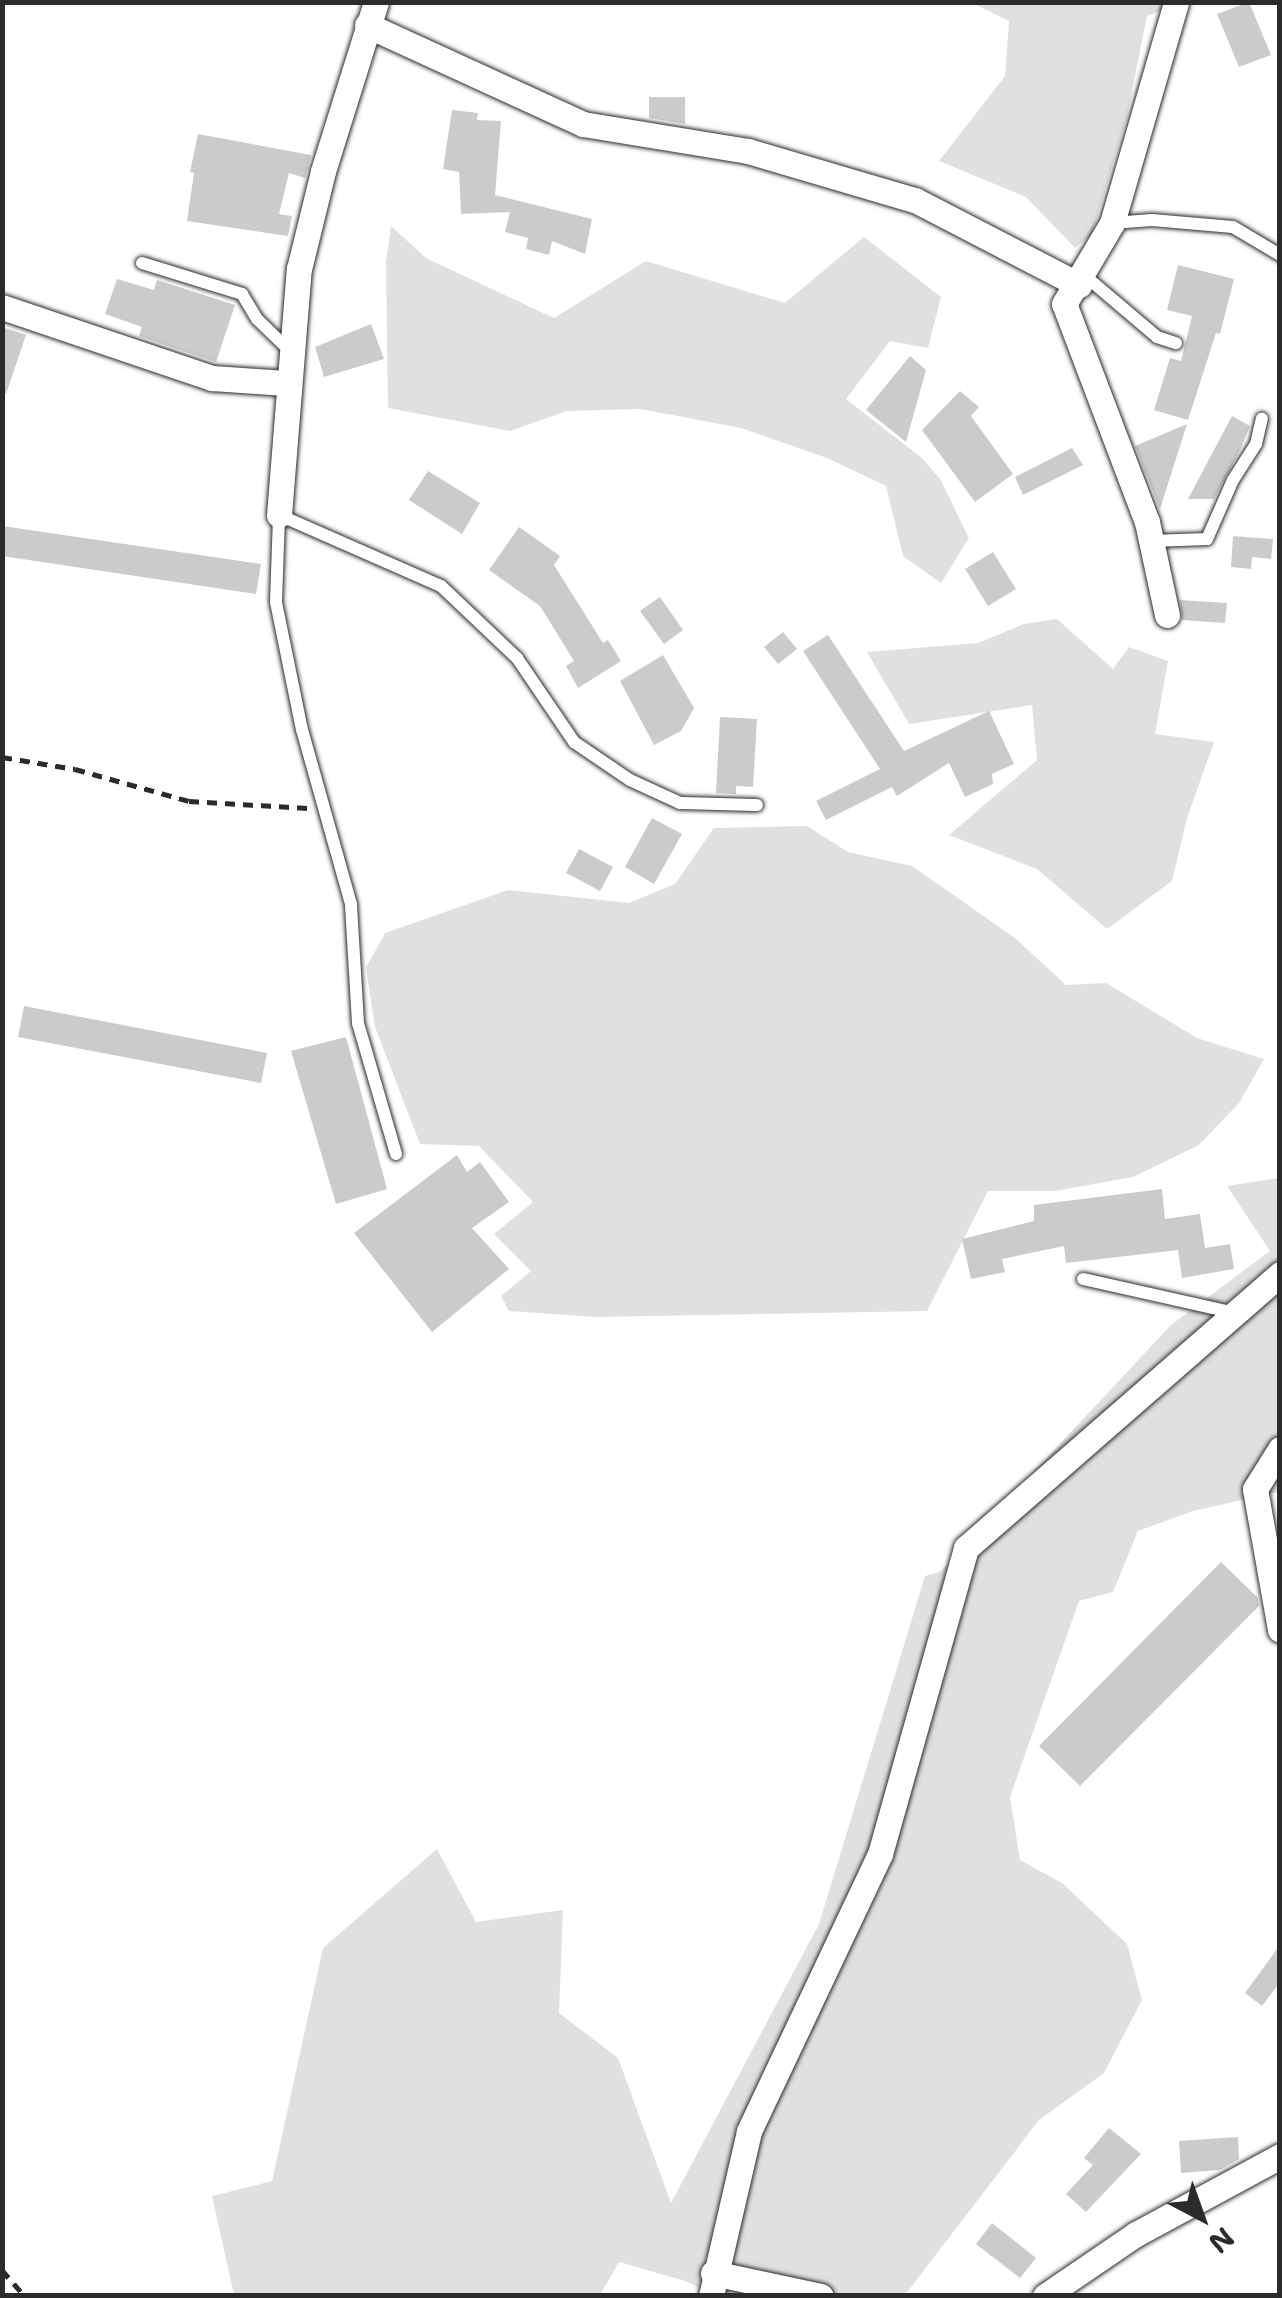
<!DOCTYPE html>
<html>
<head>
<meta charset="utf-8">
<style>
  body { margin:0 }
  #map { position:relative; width:1282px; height:2298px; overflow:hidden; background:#fff; font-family:"Shantell Sans",sans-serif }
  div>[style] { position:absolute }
  .green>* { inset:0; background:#e0e0e0 }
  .building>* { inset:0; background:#cbcbcb }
  .path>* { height:5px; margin-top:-2.5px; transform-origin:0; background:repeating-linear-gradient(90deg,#2b2b2b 0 10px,transparent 0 18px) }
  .roads { filter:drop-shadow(0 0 2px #2b2b2b) drop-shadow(0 0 2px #2b2b2b) }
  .service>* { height:12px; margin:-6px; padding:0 6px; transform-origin:6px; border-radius:6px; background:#fff }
  .minor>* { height:25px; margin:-12.5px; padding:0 12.5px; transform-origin:12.5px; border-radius:12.5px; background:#fff }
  span { translate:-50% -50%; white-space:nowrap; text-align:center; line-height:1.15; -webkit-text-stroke:10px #fff; paint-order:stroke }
  .frame { position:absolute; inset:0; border:5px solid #2b2b2b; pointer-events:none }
  .north { position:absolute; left:1152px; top:2168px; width:100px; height:100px; -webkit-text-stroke:8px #fff; paint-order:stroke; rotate:139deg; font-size:28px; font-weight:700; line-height:40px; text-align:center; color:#2b2b2b }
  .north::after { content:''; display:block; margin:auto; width:35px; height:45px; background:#2b2b2b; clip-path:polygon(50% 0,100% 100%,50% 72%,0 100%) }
</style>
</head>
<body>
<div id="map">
  <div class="green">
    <i style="clip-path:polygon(972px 3px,1180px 3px,1147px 16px,1127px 116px,1092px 234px,1075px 248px,1026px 197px,939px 161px,1005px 76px,1009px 21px)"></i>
    <i style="clip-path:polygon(391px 226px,426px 258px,554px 318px,646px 261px,785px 303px,864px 237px,941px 297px,928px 348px,890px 341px,846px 399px,922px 458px,940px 479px,969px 538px,941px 583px,903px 556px,886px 486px,827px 458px,741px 428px,640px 409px,567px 411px,510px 431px,388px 408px,386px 263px)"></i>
    <i style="clip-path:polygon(1057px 619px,1113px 669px,1129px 647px,1168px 661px,1155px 734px,1214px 742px,1187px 818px,1172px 881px,1107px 929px,1037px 869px,949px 835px,1037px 760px,1032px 705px,909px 724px,867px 652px,978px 643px,1024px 624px)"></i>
    <i style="clip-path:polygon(807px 826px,848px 852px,912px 866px,1015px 938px,1066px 985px,1106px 983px,1197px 1038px,1264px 1059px,1239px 1103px,1199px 1145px,1133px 1177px,1055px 1191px,988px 1191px,927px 1311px,596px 1317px,509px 1311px,501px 1296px,531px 1271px,494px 1234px,533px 1202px,479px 1146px,420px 1144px,375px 1027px,366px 968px,385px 933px,508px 890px,629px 903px,675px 884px,714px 828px)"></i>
    <i style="clip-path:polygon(1279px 1178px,1279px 1499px,1278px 1492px,1193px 1511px,1138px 1531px,1113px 1592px,1079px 1601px,1010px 1797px,1020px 1860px,1062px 1883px,1127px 1944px,1142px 2000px,1104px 2073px,1039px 2120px,905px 2295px,715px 2295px,685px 2281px,619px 2262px,600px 2295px,234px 2295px,212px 2196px,272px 2181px,323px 1948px,437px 1849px,476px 1922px,563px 1910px,559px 2013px,618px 2058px,671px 2203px,819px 1924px,925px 1576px,940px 1572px,1171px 1325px,1270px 1251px,1227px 1186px)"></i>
  </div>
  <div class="building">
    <i style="clip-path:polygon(1249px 2px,1271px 55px,1239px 67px,1217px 14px)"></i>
    <i style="clip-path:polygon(649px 97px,685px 97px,685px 124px,649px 118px)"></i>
    <i style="clip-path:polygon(452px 110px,478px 113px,477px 120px,501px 121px,495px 195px,592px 219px,585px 254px,552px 241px,549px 255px,526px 249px,528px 238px,505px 232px,510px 212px,461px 214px,459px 172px,443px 169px)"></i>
    <i style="clip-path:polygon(198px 134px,311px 155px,305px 178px,289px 173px,279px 214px,292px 216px,288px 236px,187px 221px,194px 173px,190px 172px)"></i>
    <i style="clip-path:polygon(1178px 265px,1234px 279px,1220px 334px,1216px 333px,1188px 420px,1154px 410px,1170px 358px,1181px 361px,1192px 316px,1167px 310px)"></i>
    <i style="clip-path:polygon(117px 279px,154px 290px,157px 280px,235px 305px,216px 362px,139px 336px,142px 327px,105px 314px)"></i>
    <i style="clip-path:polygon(371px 324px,384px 359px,324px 377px,315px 347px)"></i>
    <i style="clip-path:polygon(2px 327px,26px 335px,6px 394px,2px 393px)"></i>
    <i style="clip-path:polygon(910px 356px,926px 370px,906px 442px,866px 410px)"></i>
    <i style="clip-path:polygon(960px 391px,979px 407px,971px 416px,1013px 474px,975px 502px,922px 430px)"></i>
    <i style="clip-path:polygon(1232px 416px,1250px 426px,1240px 450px,1214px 499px,1188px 499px)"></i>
    <i style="clip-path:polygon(1187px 424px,1160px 509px,1135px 446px)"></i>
    <i style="clip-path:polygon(1072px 448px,1083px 465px,1023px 495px,1015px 477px)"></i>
    <i style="clip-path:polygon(428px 471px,480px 503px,462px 534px,409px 500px)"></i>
    <i style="clip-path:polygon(2px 526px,261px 564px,256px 594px,2px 556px)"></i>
    <i style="clip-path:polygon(519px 527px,560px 556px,554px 565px,603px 643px,608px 640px,621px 661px,578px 688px,566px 666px,574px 661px,540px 606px,489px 570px)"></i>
    <i style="clip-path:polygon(1233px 536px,1273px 539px,1271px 559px,1252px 557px,1251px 569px,1231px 567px)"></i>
    <i style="clip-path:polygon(993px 552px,1016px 589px,988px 606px,965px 569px)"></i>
    <i style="clip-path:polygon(660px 597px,683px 630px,664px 644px,640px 611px)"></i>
    <i style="clip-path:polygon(1180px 600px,1227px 603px,1225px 623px,1182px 620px)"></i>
    <i style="clip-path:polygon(783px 632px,797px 649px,778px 664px,764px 647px)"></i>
    <i style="clip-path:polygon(828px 635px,904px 751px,989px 711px,1014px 764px,992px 774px,993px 784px,965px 797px,949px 763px,897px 796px,892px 787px,826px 820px,816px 801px,880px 769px,803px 651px)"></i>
    <i style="clip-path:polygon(663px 655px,694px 708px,681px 731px,654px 745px,620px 681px)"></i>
    <i style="clip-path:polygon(720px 717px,757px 719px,753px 787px,736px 786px,736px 794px,716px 793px)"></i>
    <i style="clip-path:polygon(652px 818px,682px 834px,654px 884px,625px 867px)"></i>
    <i style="clip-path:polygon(579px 849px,613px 867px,600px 891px,566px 873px)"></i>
    <i style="clip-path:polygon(24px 1006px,267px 1053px,261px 1083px,18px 1037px)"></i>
    <i style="clip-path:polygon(346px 1037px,387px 1189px,336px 1204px,291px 1051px)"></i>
    <i style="clip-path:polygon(457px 1155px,467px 1172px,480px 1162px,509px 1202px,472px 1228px,509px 1269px,432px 1332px,354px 1233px)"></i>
    <i style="clip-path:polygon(1162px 1189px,1165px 1219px,1200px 1214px,1205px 1248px,1230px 1244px,1234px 1269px,1182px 1278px,1178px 1250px,1066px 1263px,1064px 1246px,1002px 1259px,1005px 1272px,971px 1279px,962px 1239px,1034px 1221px,1034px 1205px)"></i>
    <i style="clip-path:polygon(1221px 1562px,1258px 1598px,1259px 1606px,1080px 1786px,1039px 1746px)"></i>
    <i style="clip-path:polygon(1280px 1945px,1280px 1982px,1262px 2006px,1245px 1993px)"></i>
    <i style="clip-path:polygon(1109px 2128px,1141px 2154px,1086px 2212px,1066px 2194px,1093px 2165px,1084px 2158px)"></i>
    <i style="clip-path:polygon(1238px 2137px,1239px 2159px,1220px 2170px,1181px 2173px,1179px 2141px)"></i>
    <i style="clip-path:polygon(992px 2223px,1036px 2258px,1020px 2278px,976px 2244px)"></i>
  </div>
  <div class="path">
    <i style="left:2px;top:757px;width:74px;rotate:9.3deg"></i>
    <i style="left:75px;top:769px;width:118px;rotate:15.7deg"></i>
    <i style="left:189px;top:801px;width:119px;rotate:3.4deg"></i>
    <i style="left:2px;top:2270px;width:35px;rotate:49deg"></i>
  </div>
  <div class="roads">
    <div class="service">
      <i style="left:1112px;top:223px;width:40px;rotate:-4.3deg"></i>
      <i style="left:1152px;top:220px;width:81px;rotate:4.9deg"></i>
      <i style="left:1233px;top:227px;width:55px;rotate:30.8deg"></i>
      <i style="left:142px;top:263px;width:105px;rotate:17.2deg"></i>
      <i style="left:242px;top:294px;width:29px;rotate:59deg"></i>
      <i style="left:257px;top:319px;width:46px;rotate:44.1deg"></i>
      <i style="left:1084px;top:275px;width:96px;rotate:40.3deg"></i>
      <i style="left:1157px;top:337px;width:20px;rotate:18deg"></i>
      <i style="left:1151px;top:541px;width:56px;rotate:-2deg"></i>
      <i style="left:1207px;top:539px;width:64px;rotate:-66.2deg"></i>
      <i style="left:1233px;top:480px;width:43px;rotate:-57.4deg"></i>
      <i style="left:1256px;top:444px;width:26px;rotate:-77deg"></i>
      <i style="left:396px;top:1154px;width:136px;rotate:-106.2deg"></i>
      <i style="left:358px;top:1023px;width:119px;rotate:-93.4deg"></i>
      <i style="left:351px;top:904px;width:181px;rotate:-105.7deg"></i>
      <i style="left:302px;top:730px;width:131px;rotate:-101.5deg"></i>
      <i style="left:276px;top:602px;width:87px;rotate:-88deg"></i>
      <i style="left:279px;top:515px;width:177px;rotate:23.7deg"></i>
      <i style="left:441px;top:586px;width:105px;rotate:43.5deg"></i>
      <i style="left:517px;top:658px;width:102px;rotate:55.8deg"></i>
      <i style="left:574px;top:742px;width:68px;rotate:34.2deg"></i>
      <i style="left:630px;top:780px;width:55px;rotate:24.7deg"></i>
      <i style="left:680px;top:803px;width:77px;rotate:1.5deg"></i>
      <i style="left:1083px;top:1279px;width:156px;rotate:12.6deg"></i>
    </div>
    <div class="minor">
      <i style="left:367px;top:25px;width:238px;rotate:24.6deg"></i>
      <i style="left:583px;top:124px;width:167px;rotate:9.3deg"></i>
      <i style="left:748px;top:151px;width:174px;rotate:16.4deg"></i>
      <i style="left:915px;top:200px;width:185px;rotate:27.4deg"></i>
      <i style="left:2px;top:307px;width:222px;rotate:18.7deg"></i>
      <i style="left:212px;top:378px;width:74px;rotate:3.9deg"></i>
      <i style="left:279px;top:515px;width:247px;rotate:-85.4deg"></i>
      <i style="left:299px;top:269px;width:101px;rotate:-76.2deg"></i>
      <i style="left:323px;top:171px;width:177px;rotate:-72.6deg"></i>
      <i style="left:1167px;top:615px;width:95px;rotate:-102.1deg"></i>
      <i style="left:1147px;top:522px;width:233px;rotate:-110.8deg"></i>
      <i style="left:1064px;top:304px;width:94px;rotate:-59.3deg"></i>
      <i style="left:1112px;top:223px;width:230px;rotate:-73.8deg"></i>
      <i style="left:1280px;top:1449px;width:47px;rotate:122deg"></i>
      <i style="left:1255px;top:1489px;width:143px;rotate:79.9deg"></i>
      <i style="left:713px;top:2273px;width:110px;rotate:12deg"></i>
      <i style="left:711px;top:2296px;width:169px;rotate:-77deg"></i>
      <i style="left:749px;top:2131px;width:306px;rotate:-64.7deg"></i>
      <i style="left:880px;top:1854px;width:318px;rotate:-74.3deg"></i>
      <i style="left:966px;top:1548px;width:417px;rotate:-41.1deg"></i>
      <i style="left:1045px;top:2296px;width:110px;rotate:-34.3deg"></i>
      <i style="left:1136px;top:2234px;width:164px;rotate:-28.4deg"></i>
    </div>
  </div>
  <div class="frame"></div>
  <div class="north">N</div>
</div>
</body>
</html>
